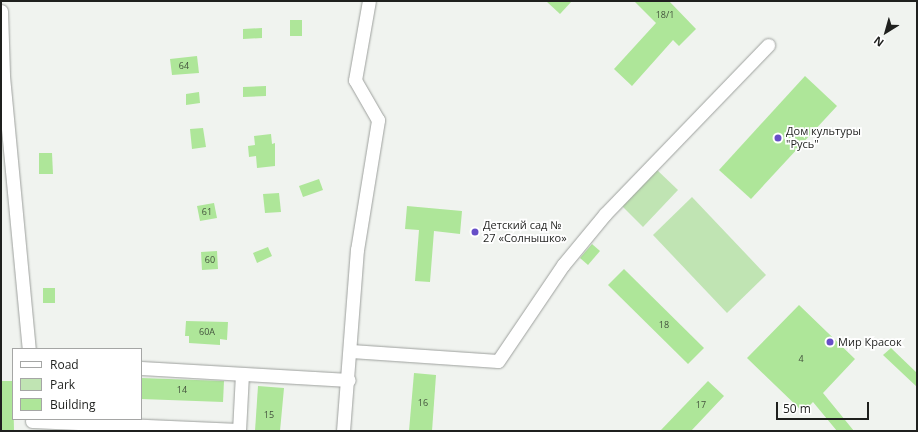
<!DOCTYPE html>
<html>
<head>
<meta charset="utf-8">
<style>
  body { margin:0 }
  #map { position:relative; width:918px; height:432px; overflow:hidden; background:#f0f3ef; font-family:"Open Sans",sans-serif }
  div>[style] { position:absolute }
  .green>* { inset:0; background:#c0e4b3 }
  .building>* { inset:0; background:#aee699 }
  .roads { filter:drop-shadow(0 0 1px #9da09d) drop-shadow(0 0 1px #9da09d) }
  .minor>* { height:13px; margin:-6.5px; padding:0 6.5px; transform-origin:6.5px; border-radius:6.5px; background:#fff }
  .dots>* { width:11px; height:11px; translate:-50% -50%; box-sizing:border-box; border:2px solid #fff; border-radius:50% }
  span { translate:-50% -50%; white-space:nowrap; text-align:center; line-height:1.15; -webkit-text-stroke:3.5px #fff; paint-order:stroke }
  .number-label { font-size:9px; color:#43523d }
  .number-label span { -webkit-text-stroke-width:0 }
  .poi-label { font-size:11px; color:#1f201e }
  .left { translate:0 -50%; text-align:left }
  .frame { position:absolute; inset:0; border:2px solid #1f201e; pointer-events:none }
  .legend { position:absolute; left:12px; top:348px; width:130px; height:72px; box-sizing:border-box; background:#fff; border:1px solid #a5a6a5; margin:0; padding:5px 7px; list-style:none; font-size:12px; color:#1f201e }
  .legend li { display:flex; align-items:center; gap:8px; height:20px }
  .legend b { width:20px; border:1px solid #a5a6a5 }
  .north { position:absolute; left:866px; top:12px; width:40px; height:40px; -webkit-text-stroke:3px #fff; paint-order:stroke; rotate:217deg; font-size:11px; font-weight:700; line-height:16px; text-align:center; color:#1f201e }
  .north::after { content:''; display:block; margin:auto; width:14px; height:18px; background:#1f201e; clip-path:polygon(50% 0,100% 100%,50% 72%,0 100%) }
  .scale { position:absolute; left:776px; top:402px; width:93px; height:18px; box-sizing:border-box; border:2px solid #1f201e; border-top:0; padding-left:5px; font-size:12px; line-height:14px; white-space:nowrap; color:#1f201e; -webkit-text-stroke:3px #fff; paint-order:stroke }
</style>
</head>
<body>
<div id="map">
  <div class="green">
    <i style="clip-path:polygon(656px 169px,678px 190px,643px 227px,621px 205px)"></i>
    <i style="clip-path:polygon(692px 197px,766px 275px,727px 313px,653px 235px)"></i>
  </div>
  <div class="building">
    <i style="clip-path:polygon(546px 1px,572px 1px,560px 14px)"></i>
    <i style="clip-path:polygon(634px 1px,669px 1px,696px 29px,679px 46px,673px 40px,632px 86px,614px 69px,656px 23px)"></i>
    <i style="clip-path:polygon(290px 20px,302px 20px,302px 36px,290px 36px)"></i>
    <i style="clip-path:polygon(262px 28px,262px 38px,243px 39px,243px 29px)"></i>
    <i style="clip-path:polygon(197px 56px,199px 73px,172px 75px,170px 59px)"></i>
    <i style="clip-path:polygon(805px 76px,837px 106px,751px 199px,719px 170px)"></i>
    <i style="clip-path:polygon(266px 86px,266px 96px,243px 97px,243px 87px)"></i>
    <i style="clip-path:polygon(199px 92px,200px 103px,186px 105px,186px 94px)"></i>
    <i style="clip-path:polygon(203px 128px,206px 147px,192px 149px,190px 129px)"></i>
    <i style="clip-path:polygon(271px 134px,272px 144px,275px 143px,275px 166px,257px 168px,256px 156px,249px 157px,248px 146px,255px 145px,254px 136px)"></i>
    <i style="clip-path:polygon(39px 153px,52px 153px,53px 174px,39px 174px)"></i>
    <i style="clip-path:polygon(319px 179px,323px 190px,303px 197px,299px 186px)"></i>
    <i style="clip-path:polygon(279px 193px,281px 212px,265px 213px,263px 194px)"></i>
    <i style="clip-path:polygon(214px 203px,217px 218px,200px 221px,197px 206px)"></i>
    <i style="clip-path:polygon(407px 206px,462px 211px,460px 234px,434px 231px,430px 282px,415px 281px,419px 230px,405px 229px)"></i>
    <i style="clip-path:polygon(592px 244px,600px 251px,588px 265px,580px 258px)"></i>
    <i style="clip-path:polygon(268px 247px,272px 256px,257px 263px,253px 253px)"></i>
    <i style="clip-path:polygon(217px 251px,218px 269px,202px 270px,201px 252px)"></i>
    <i style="clip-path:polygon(624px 269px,704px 348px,688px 364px,608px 285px)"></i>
    <i style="clip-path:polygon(43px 288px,55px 288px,55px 303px,43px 303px)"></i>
    <i style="clip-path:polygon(799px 305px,855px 359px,823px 393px,854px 431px,837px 431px,813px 402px,803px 412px,747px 358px)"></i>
    <i style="clip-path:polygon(186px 321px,228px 322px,227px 340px,220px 339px,220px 345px,189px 343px,189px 336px,185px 336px)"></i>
    <i style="clip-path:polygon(891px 348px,917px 373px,917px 387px,883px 355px)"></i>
    <i style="clip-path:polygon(414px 373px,436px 375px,432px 431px,409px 431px)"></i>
    <i style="clip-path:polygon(141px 378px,224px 381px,223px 402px,141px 399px)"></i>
    <i style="clip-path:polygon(1px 381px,13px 381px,14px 431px,1px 431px)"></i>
    <i style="clip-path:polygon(708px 381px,724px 396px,691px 431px,660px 431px)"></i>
    <i style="clip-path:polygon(258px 386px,284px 388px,280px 431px,255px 431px)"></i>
  </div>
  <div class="roads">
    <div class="minor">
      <i style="left:1px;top:11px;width:65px;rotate:88.2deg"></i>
      <i style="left:3px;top:76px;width:274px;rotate:84.6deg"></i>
      <i style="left:351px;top:351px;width:147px;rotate:3.9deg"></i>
      <i style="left:498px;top:361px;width:116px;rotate:-55.9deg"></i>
      <i style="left:563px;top:265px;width:66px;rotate:-50.5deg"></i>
      <i style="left:605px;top:214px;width:235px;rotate:-46deg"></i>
      <i style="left:141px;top:368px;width:208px;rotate:3.3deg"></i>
      <i style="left:32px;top:421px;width:207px;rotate:2.5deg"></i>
      <i style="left:239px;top:431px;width:57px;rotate:-87deg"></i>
      <i style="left:343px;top:431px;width:182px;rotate:-85.6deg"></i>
      <i style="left:357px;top:250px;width:132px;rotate:-80.8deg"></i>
      <i style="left:378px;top:120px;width:46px;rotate:-119.9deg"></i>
      <i style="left:355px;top:80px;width:80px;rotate:-80deg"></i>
    </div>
  </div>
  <div class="dots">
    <i style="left:778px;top:138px;background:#674fc8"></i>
    <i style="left:475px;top:232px;background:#674fc8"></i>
    <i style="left:830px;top:342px;background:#674fc8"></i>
  </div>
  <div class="number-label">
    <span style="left:665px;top:15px">18/1</span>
    <span style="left:184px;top:66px">64</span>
    <span style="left:207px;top:212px">61</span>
    <span style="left:210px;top:260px">60</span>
    <span style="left:664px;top:325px">18</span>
    <span style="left:207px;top:332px">60А</span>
    <span style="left:801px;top:359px">4</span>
    <span style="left:182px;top:390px">14</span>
    <span style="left:423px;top:403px">16</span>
    <span style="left:701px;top:405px">17</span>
    <span style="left:269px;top:415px">15</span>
  </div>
  <div class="poi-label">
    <span class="left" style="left:786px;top:138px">Дом культуры<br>"Русь"</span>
    <span class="left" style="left:483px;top:232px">Детский сад №<br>27 «Солнышко»</span>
    <span class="left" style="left:838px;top:342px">Мир Красок</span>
  </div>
  <div class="frame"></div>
  <ul class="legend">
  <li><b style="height:5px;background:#fff"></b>Road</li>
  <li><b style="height:11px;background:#c0e4b3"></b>Park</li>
  <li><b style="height:11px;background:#aee699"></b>Building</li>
  </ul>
  <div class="north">N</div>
  <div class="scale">50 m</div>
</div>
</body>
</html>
